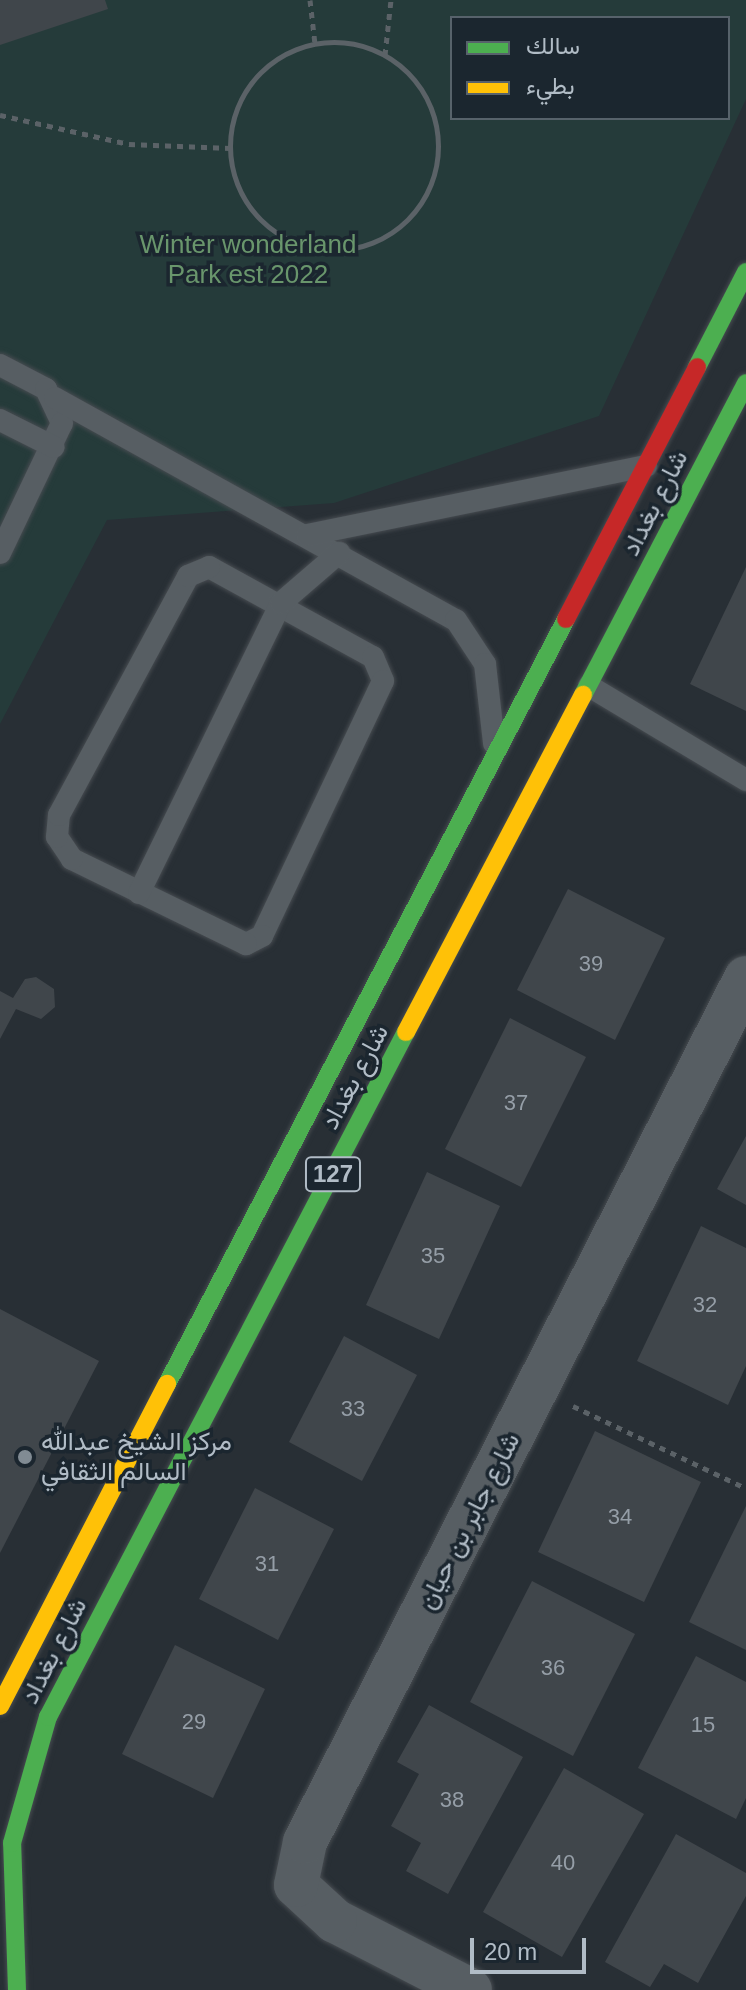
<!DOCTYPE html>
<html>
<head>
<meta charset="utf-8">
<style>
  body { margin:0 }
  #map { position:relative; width:746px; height:1990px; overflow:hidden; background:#282f35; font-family:Helvetica,Vazirmatn,sans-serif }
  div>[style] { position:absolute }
  .green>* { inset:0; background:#253b3a }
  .building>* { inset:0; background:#40464b }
  .path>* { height:5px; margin-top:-2.5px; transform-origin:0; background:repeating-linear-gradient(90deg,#5b6267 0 6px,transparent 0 12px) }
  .path>.ring { margin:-2.5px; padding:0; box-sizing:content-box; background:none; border:5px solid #5b6267; border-radius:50% }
  .roads { filter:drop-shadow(0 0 2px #464b50) drop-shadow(0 0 2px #464b50) }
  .lane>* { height:22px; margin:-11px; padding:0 11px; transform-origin:11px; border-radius:11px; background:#575e63 }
  .street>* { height:44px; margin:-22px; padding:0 22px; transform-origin:22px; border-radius:22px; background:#575e63 }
  .fast>* { height:18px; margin:-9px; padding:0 9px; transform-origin:9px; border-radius:9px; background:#4caf50 }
  .slow>* { height:18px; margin:-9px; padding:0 9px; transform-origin:9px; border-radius:9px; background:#ffc107 }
  .jam>* { height:18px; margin:-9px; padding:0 9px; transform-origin:9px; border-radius:9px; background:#c62828 }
  .dots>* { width:22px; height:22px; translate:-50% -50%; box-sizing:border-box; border:4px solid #1b262f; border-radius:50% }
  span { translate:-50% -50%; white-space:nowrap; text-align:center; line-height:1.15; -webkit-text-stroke:7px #1b262f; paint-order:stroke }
  .number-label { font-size:22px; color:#959ea7 }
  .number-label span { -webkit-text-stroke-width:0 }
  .shield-label span { padding:2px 6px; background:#1b262f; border:2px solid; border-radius:6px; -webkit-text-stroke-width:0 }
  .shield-label { font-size:24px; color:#b1bcc6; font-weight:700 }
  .park-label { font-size:26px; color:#69966c }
  .street-label { font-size:26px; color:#b1bcc6 }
  .poi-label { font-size:26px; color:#b1bcc6 }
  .left { translate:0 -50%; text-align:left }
  .legend { position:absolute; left:450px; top:16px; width:280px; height:104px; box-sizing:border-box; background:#1b262f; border:2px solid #57626b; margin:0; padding:10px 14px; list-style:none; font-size:24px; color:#b1bcc6 }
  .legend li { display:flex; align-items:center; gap:16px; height:40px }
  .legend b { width:40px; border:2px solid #57626b }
  .scale { position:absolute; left:470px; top:1938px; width:116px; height:36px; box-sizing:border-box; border:4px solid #b1bcc6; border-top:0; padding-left:10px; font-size:24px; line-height:28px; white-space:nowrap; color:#b1bcc6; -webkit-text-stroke:6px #1b262f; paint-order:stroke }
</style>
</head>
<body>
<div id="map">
  <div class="green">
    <i style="clip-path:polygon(evenodd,0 0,746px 0,746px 99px,599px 416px,334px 503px,107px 520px,0 724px,0 0,452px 18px,728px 18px,728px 118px,452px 118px,452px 18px)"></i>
  </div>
  <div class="building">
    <i style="clip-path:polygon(0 0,105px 0,108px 9px,0 45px)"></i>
    <i style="clip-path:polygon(746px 567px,746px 711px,690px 684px)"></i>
    <i style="clip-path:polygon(568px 889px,665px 938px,615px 1040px,517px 990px)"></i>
    <i style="clip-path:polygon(36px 977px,54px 989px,55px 1007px,41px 1019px,16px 1009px,0 1039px,0 991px,13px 998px,25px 979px)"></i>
    <i style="clip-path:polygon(510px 1018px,586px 1057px,521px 1187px,445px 1149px)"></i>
    <i style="clip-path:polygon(746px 1136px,746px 1205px,717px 1189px)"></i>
    <i style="clip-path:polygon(427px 1172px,500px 1206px,439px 1339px,366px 1305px)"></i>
    <i style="clip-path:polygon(701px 1226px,746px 1248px,746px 1366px,728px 1405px,637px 1361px)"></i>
    <i style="clip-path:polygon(0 1309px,99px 1361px,0 1553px)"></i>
    <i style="clip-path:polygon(344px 1336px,417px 1375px,362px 1481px,289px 1442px)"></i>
    <i style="clip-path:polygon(595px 1431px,701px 1482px,644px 1602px,538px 1552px)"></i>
    <i style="clip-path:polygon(255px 1488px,334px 1529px,278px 1640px,199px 1599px)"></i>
    <i style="clip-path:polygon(746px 1506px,746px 1650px,689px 1622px)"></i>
    <i style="clip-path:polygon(532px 1581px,635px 1634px,573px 1756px,470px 1702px)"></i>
    <i style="clip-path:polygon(175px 1645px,265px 1689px,213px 1798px,122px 1754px)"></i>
    <i style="clip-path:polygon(696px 1656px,746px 1682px,746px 1798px,736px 1819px,638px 1768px)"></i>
    <i style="clip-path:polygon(429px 1705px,523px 1757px,448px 1894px,406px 1871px,421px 1843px,391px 1826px,419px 1774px,397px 1762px)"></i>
    <i style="clip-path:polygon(564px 1768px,644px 1814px,562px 1957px,483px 1912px)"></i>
    <i style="clip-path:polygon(676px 1834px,746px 1873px,746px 1896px,698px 1983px,664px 1964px,650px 1987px,605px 1962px)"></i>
  </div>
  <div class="path">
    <i style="left:310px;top:0;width:44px;rotate:83.5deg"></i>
    <i class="ring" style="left:230px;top:42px;width:203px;height:203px"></i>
    <i style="left:385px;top:55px;width:55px;rotate:-83.8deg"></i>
    <i style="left:0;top:115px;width:132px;rotate:12.7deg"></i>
    <i style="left:129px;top:144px;width:101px;rotate:2.3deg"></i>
    <i style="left:573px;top:1406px;width:191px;rotate:25.4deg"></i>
  </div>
  <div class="roads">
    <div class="lane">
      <i style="left:0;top:365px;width:52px;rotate:27.6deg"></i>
      <i style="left:46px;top:389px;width:38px;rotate:65deg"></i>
      <i style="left:62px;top:423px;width:144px;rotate:115.5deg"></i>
      <i style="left:55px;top:398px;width:458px;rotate:29deg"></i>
      <i style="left:456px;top:620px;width:53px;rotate:56.6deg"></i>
      <i style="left:485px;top:664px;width:80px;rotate:83.5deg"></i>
      <i style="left:0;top:420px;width:60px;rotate:26.6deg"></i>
      <i style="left:307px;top:535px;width:346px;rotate:-11.5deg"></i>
      <i style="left:209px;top:567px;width:187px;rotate:28.8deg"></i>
      <i style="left:373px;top:657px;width:26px;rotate:67deg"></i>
      <i style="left:383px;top:681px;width:282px;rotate:115.4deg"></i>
      <i style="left:262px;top:936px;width:18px;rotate:153deg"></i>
      <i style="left:246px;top:944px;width:194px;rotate:-154deg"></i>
      <i style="left:72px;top:859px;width:27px;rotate:-124deg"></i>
      <i style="left:57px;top:837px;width:22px;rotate:-85deg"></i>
      <i style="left:59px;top:815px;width:272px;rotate:-61.6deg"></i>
      <i style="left:188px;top:576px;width:23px;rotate:-23deg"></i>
      <i style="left:589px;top:686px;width:183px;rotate:30.9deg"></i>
      <i style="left:139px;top:893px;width:323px;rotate:-63.9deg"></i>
      <i style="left:281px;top:603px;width:77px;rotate:-40.8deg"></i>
    </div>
    <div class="street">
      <i style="left:470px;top:1990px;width:152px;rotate:-152.9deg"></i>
      <i style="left:335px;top:1921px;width:53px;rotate:-137.3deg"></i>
      <i style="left:296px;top:1885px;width:44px;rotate:-78.2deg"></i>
      <i style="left:305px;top:1842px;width:970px;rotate:-62.96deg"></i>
    </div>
    <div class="fast">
      <i style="left:697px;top:367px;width:107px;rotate:-62.7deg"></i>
      <i style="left:583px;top:695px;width:352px;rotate:-62.4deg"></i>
      <i style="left:167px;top:1384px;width:863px;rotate:-62.45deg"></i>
      <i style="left:17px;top:1990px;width:147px;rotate:-91.9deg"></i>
      <i style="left:12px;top:1843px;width:131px;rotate:-74.1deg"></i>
      <i style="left:48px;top:1717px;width:773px;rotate:-62.41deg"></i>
    </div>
    <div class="slow">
      <i style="left:406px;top:1032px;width:381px;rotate:-62.3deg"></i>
      <i style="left:0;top:1706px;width:363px;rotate:-62.6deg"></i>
    </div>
    <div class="jam">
      <i style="left:566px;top:619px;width:284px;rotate:-62.5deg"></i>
    </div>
  </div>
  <div class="dots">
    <i style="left:25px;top:1457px;background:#818b93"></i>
  </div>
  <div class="number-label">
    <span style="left:591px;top:964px">39</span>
    <span style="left:516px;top:1103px">37</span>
    <span style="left:433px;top:1256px">35</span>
    <span style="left:705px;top:1305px">32</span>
    <span style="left:353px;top:1409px">33</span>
    <span style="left:620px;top:1517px">34</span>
    <span style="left:267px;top:1564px">31</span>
    <span style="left:553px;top:1668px">36</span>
    <span style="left:194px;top:1722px">29</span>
    <span style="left:703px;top:1725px">15</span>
    <span style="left:452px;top:1800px">38</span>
    <span style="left:563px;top:1863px">40</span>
  </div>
  <div class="shield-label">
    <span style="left:333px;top:1174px">127</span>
  </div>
  <div class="park-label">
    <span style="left:248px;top:260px">Winter wonderland<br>Park est 2022</span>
  </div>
  <div class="street-label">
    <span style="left:655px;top:503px;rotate:-63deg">شارع بغداد</span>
    <span style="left:355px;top:1077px;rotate:-62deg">شارع بغداد</span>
    <span style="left:469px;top:1521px;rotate:-63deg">شارع جابر بن حيان</span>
    <span style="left:54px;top:1651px;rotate:-63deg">شارع بغداد</span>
  </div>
  <div class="poi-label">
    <span class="left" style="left:41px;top:1457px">مركز الشيخ عبدالله<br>السالم الثقافي</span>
  </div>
  <ul class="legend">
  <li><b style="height:10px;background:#4caf50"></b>سالك</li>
  <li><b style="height:10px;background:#ffc107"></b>بطيء</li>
  </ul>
  <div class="scale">20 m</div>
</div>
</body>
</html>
